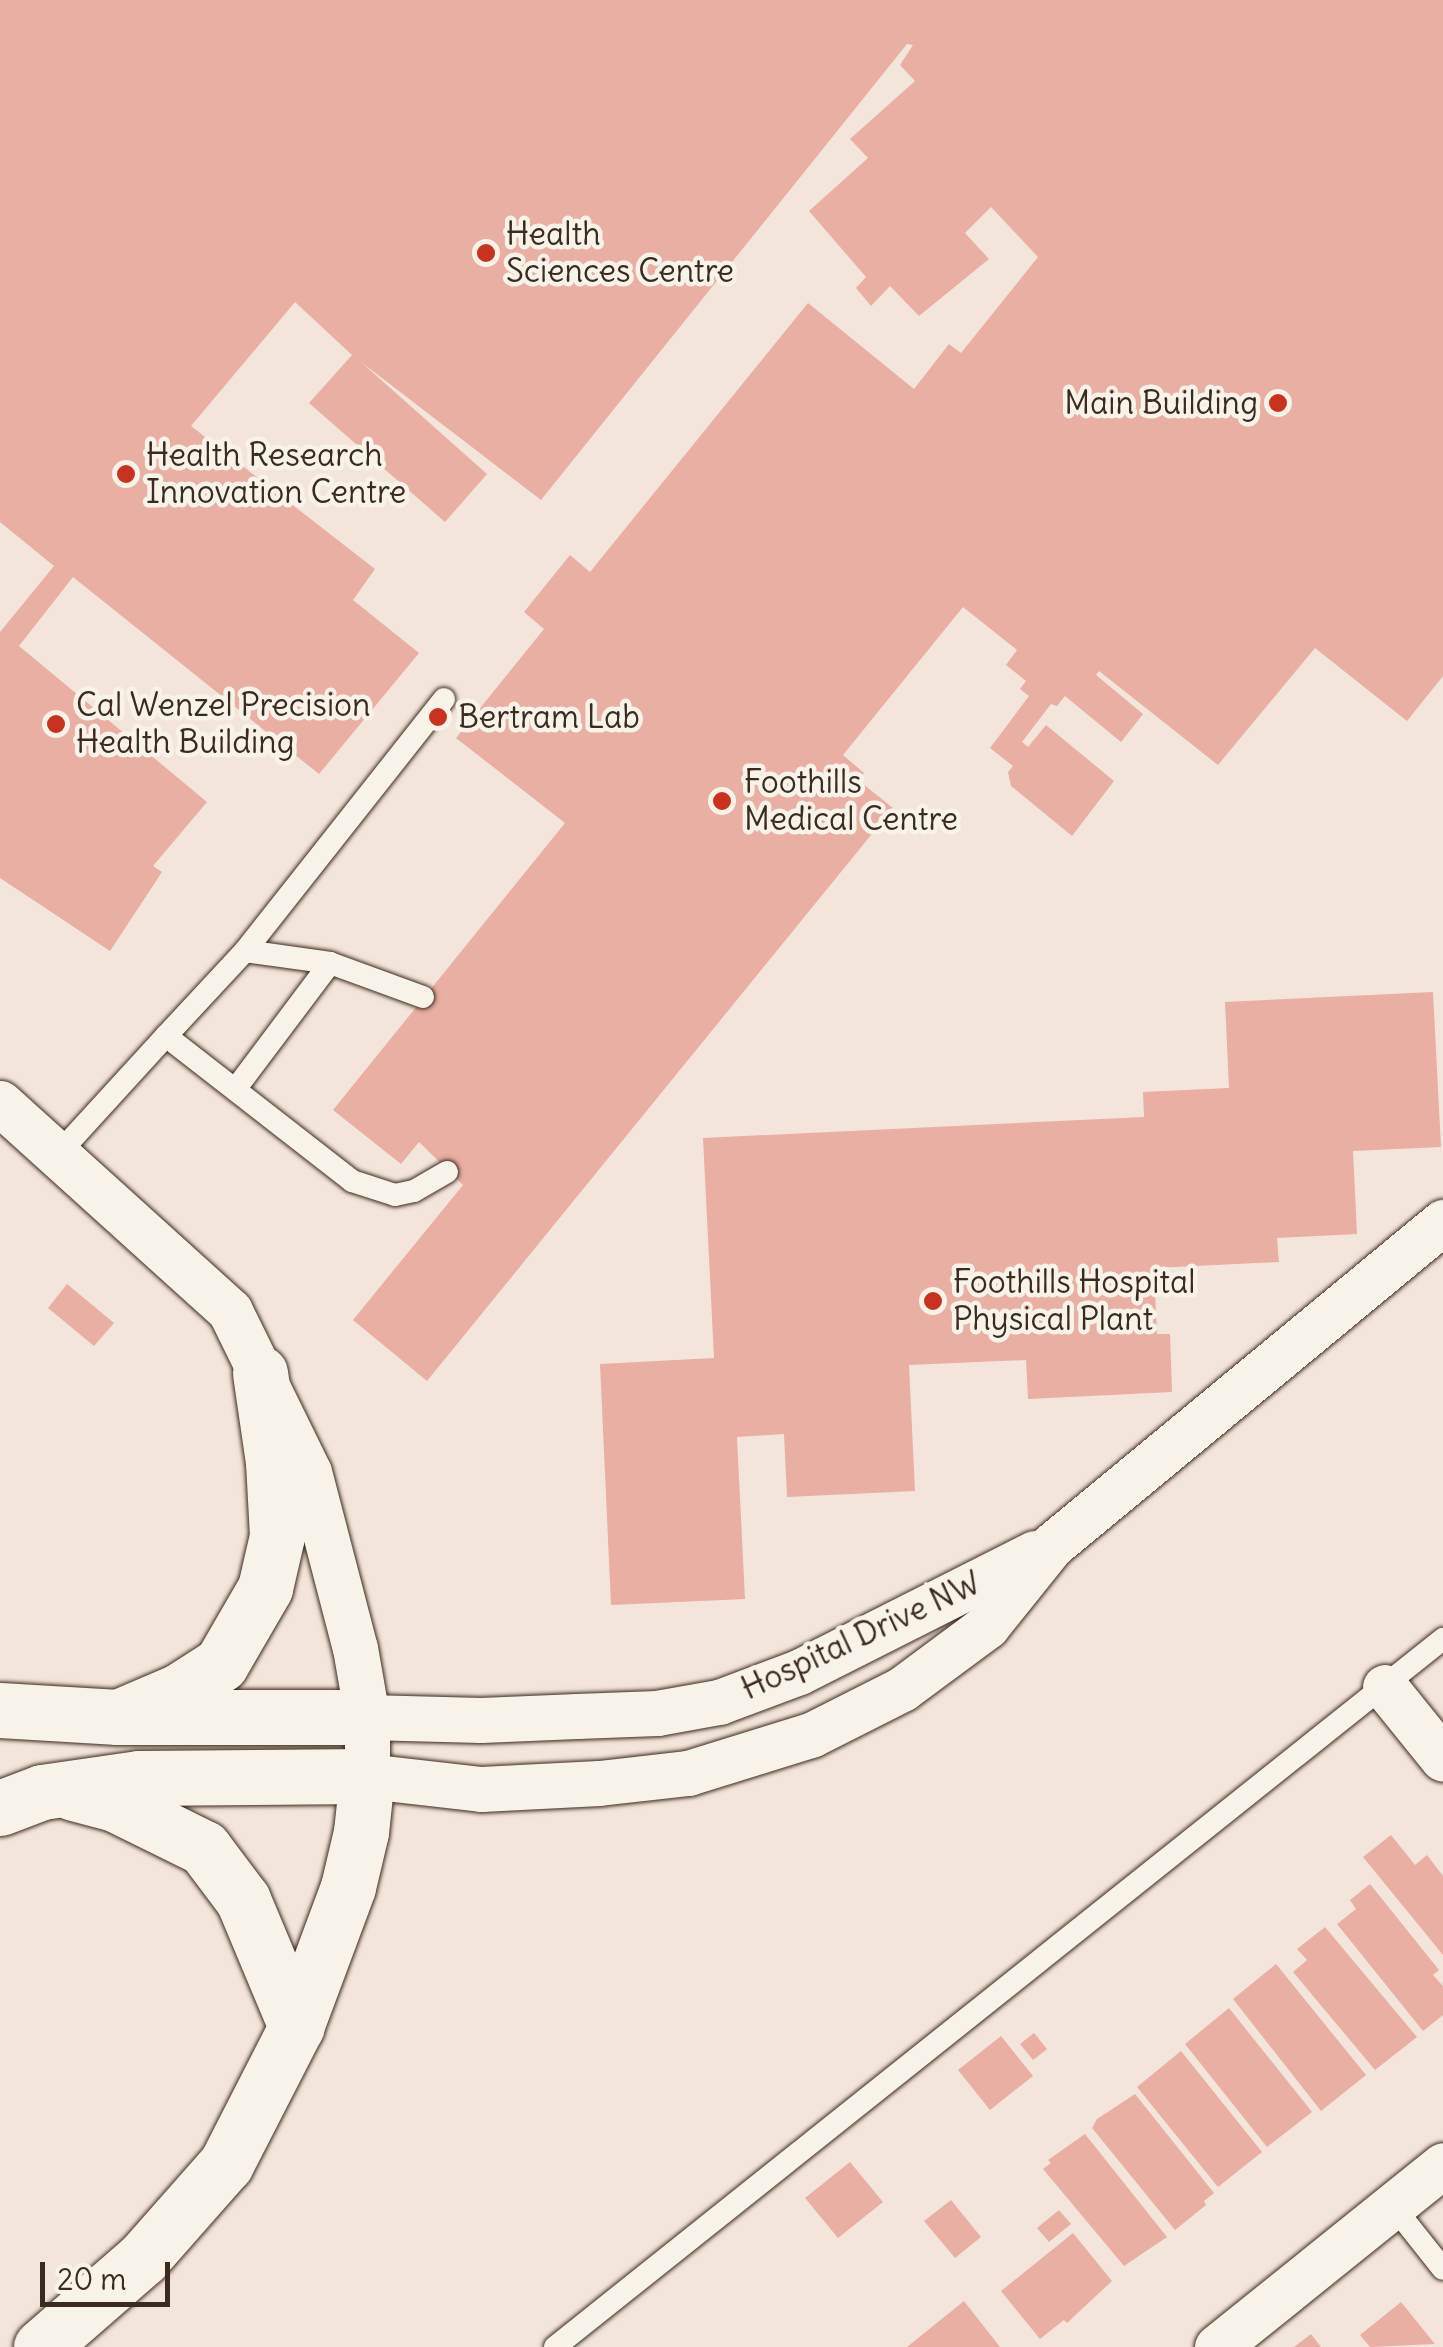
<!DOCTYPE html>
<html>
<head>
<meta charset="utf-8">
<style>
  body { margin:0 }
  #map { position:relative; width:1443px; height:2347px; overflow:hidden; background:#f4e5da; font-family:Delius,sans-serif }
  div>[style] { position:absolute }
  .building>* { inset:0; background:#e8afa2 }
  .roads { filter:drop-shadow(0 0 2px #3b2a1e) drop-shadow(0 0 2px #3b2a1e) }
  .service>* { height:22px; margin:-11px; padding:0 11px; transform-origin:11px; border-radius:11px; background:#f7f3e8 }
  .minor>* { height:45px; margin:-22.5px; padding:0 22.5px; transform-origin:22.5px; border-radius:22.5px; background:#f7f3e8 }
  .tertiary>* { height:55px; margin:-27.5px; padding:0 27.5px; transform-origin:27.5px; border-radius:27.5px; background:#f7f3e8 }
  .trunk>* { height:55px; margin:-27.5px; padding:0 27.5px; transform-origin:27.5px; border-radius:27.5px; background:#f7f3e8 }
  .dots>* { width:28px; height:28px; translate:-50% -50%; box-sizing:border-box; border:5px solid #f7f3e8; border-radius:50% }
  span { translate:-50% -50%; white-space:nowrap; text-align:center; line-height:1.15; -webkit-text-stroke:9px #f7f3e8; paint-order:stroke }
  .poi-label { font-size:32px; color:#3b2a1e }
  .left { translate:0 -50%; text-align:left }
  .right { translate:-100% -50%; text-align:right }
  .street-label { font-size:32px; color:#3b2a1e }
  .scale { position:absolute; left:40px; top:2262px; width:130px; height:45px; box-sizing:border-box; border:5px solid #3b2a1e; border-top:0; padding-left:12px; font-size:30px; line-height:35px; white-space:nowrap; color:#3b2a1e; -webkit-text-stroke:8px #f7f3e8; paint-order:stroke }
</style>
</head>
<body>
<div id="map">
  <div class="building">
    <i style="clip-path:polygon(0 0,1443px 0,1443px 676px,1407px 721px,1315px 648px,1218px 765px,1099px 671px,1096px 675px,1143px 714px,1121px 742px,1065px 696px,1057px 706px,1051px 704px,1022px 742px,1028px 747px,1046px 725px,1114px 781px,1072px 836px,1011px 786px,1008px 772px,1013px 766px,990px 748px,1029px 696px,1020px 689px,1026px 681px,1006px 665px,1017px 650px,963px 607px,843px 755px,864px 773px,858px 780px,893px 808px,427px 1381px,353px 1320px,463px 1185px,419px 1142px,401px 1164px,333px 1110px,565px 823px,456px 738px,544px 629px,524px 612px,570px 555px,590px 572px,808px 303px,914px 389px,949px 344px,961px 353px,1038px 257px,991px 207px,965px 233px,989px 259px,919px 316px,890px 286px,871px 306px,856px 288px,866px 277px,809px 211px,868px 158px,850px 139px,915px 81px,900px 65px,913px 45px,907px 44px,541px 500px,361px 362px,487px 474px,445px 522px,309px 403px,352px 355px,295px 302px,191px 426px,375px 569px,353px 600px,419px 653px,319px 774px,73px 577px,19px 646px,207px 802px,153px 866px,162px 872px,110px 951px,0 878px,0 632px,54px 566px,0 522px)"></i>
    <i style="clip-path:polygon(1433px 992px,1441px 1147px,1353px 1151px,1357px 1234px,1277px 1238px,1279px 1262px,1154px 1268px,1157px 1334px,1170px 1334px,1172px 1392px,1028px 1399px,1026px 1360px,909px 1365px,915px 1491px,787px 1497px,784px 1434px,737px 1437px,745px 1599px,611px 1605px,600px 1364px,714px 1358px,703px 1138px,1144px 1117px,1143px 1092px,1229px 1088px,1225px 1002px)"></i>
    <i style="clip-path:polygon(67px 1284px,114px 1323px,94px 1346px,48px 1308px)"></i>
    <i style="clip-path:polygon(1391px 1835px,1415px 1865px,1427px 1855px,1443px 1876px,1443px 1955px,1363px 1857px)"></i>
    <i style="clip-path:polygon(1370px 1884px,1439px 1970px,1433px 1975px,1443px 1986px,1443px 2015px,1423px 2031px,1337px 1924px,1356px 1909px,1350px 1900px)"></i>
    <i style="clip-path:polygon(1325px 1927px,1417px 2037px,1375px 2070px,1293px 1972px,1307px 1960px,1297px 1949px)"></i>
    <i style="clip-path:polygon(1276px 1964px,1366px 2075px,1321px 2111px,1233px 1999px)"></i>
    <i style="clip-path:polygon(1229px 2008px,1312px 2112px,1267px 2147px,1185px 2044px)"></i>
    <i style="clip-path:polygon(1034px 2033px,1047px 2049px,1033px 2060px,1020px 2044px)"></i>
    <i style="clip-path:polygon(1001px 2036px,1033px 2076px,990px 2110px,958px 2070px)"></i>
    <i style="clip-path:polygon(1181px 2051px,1262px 2152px,1218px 2187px,1137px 2087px)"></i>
    <i style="clip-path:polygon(1135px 2094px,1214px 2193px,1204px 2201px,1206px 2205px,1175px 2230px,1092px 2128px,1097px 2119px)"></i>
    <i style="clip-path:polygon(1085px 2134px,1167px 2237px,1124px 2266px,1043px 2169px,1051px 2163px,1048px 2160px)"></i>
    <i style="clip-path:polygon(850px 2162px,883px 2202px,838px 2238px,805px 2198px)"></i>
    <i style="clip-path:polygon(951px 2200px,981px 2237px,955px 2258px,924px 2221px)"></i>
    <i style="clip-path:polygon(1059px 2210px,1071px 2224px,1049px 2242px,1037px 2228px)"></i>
    <i style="clip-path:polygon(1073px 2233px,1112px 2281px,1067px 2323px,1064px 2320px,1040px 2339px,1001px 2291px)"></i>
    <i style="clip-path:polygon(964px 2301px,1000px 2347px,907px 2347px)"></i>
    <i style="clip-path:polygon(1401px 2302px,1435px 2344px,1370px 2347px,1360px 2335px)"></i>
    <i style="clip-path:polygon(1311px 2334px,1321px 2347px,1294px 2347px)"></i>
  </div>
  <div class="roads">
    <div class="service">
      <i style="left:245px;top:951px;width:321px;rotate:-51.7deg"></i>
      <i style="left:166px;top:1036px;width:116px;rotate:-47.1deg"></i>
      <i style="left:245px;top:951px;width:86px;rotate:8deg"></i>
      <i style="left:330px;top:963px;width:99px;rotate:20.1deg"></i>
      <i style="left:237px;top:1087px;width:155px;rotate:-53.1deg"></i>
      <i style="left:59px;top:1153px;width:159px;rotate:-47.6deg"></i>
      <i style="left:166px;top:1036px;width:236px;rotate:37.9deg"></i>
      <i style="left:352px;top:1181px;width:45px;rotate:18deg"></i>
      <i style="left:395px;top:1195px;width:19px;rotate:-12deg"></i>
      <i style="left:414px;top:1191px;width:38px;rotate:-30deg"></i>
      <i style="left:1393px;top:2206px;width:80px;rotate:51.6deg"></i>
      <i style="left:555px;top:2347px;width:1136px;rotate:-38.57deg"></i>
    </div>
    <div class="minor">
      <i style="left:0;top:1103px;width:310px;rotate:42.1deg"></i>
      <i style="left:230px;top:1311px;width:179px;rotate:63.9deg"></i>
      <i style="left:309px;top:1472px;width:182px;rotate:75.4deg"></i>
      <i style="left:355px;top:1648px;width:70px;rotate:80.1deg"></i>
      <i style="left:367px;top:1717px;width:59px;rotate:90deg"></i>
      <i style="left:367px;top:1776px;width:115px;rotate:6.5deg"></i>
      <i style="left:481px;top:1789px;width:118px;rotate:-2.9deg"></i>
      <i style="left:599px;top:1783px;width:90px;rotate:-6.4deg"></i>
      <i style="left:688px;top:1773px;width:129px;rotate:-17.2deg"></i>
      <i style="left:811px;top:1735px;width:102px;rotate:-26.8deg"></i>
      <i style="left:902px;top:1689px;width:106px;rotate:-36.5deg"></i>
      <i style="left:987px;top:1626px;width:102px;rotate:-51.3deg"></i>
      <i style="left:1051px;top:1546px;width:509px;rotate:-39.57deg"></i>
      <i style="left:1385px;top:1687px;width:92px;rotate:51.1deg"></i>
      <i style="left:367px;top:1717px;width:114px;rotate:1.5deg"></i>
      <i style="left:481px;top:1720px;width:96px;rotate:-2.4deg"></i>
      <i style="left:577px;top:1716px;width:80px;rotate:-2.1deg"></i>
      <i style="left:657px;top:1713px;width:63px;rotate:-10.1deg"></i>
      <i style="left:719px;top:1702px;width:85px;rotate:-20.6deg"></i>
      <i style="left:799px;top:1672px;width:264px;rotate:-26.8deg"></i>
      <i style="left:1217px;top:2347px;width:290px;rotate:-38.8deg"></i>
    </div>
    <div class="tertiary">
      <i style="left:41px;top:2347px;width:135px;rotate:-41.1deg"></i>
      <i style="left:143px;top:2258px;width:125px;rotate:-48.6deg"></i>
      <i style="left:226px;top:2164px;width:154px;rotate:-62.9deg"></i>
      <i style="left:296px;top:2027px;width:149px;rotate:-69.6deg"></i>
      <i style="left:348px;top:1887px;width:57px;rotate:-76.7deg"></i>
      <i style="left:361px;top:1832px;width:56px;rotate:-83.9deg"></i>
    </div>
    <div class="trunk">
      <i style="left:0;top:1710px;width:118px;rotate:3.4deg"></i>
      <i style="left:118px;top:1717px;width:249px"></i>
      <i style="left:118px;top:1717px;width:66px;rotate:-23.1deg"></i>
      <i style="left:179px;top:1691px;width:50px;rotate:-32.7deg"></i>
      <i style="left:221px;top:1664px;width:88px;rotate:-59.9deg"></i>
      <i style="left:265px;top:1588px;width:53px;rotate:-77deg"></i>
      <i style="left:277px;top:1536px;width:74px;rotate:-93.1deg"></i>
      <i style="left:273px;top:1462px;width:90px;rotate:-98.3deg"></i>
      <i style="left:73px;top:1793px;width:43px;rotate:14.7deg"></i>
      <i style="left:115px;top:1804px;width:99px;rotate:26.3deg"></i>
      <i style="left:204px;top:1848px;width:65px;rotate:53.1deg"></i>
      <i style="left:243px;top:1900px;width:138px;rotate:67.3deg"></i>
      <i style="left:0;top:1808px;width:45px;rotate:-20.9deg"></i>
      <i style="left:42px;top:1792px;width:98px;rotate:-8.2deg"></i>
      <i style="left:139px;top:1778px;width:228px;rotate:-0.5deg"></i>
    </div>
  </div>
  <div class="dots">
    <i style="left:486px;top:253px;background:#c8321e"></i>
    <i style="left:1278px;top:403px;background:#c8321e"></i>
    <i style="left:126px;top:474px;background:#c8321e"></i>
    <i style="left:438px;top:717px;background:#c8321e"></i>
    <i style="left:56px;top:724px;background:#c8321e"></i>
    <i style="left:722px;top:801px;background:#c8321e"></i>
    <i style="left:933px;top:1301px;background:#c8321e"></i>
  </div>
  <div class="poi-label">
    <span class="left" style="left:506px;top:253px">Health<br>Sciences Centre</span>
    <span class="right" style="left:1258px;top:403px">Main Building</span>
    <span class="left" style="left:146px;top:474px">Health Research<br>Innovation Centre</span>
    <span class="left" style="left:76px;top:724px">Cal Wenzel Precision<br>Health Building</span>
    <span class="left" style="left:458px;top:717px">Bertram Lab</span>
    <span class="left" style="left:744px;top:801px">Foothills<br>Medical Centre</span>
    <span class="left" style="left:953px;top:1301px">Foothills Hospital<br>Physical Plant</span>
  </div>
  <div class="street-label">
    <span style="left:861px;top:1636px;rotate:-25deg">Hospital Drive NW</span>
  </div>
  <div class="scale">20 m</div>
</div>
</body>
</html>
